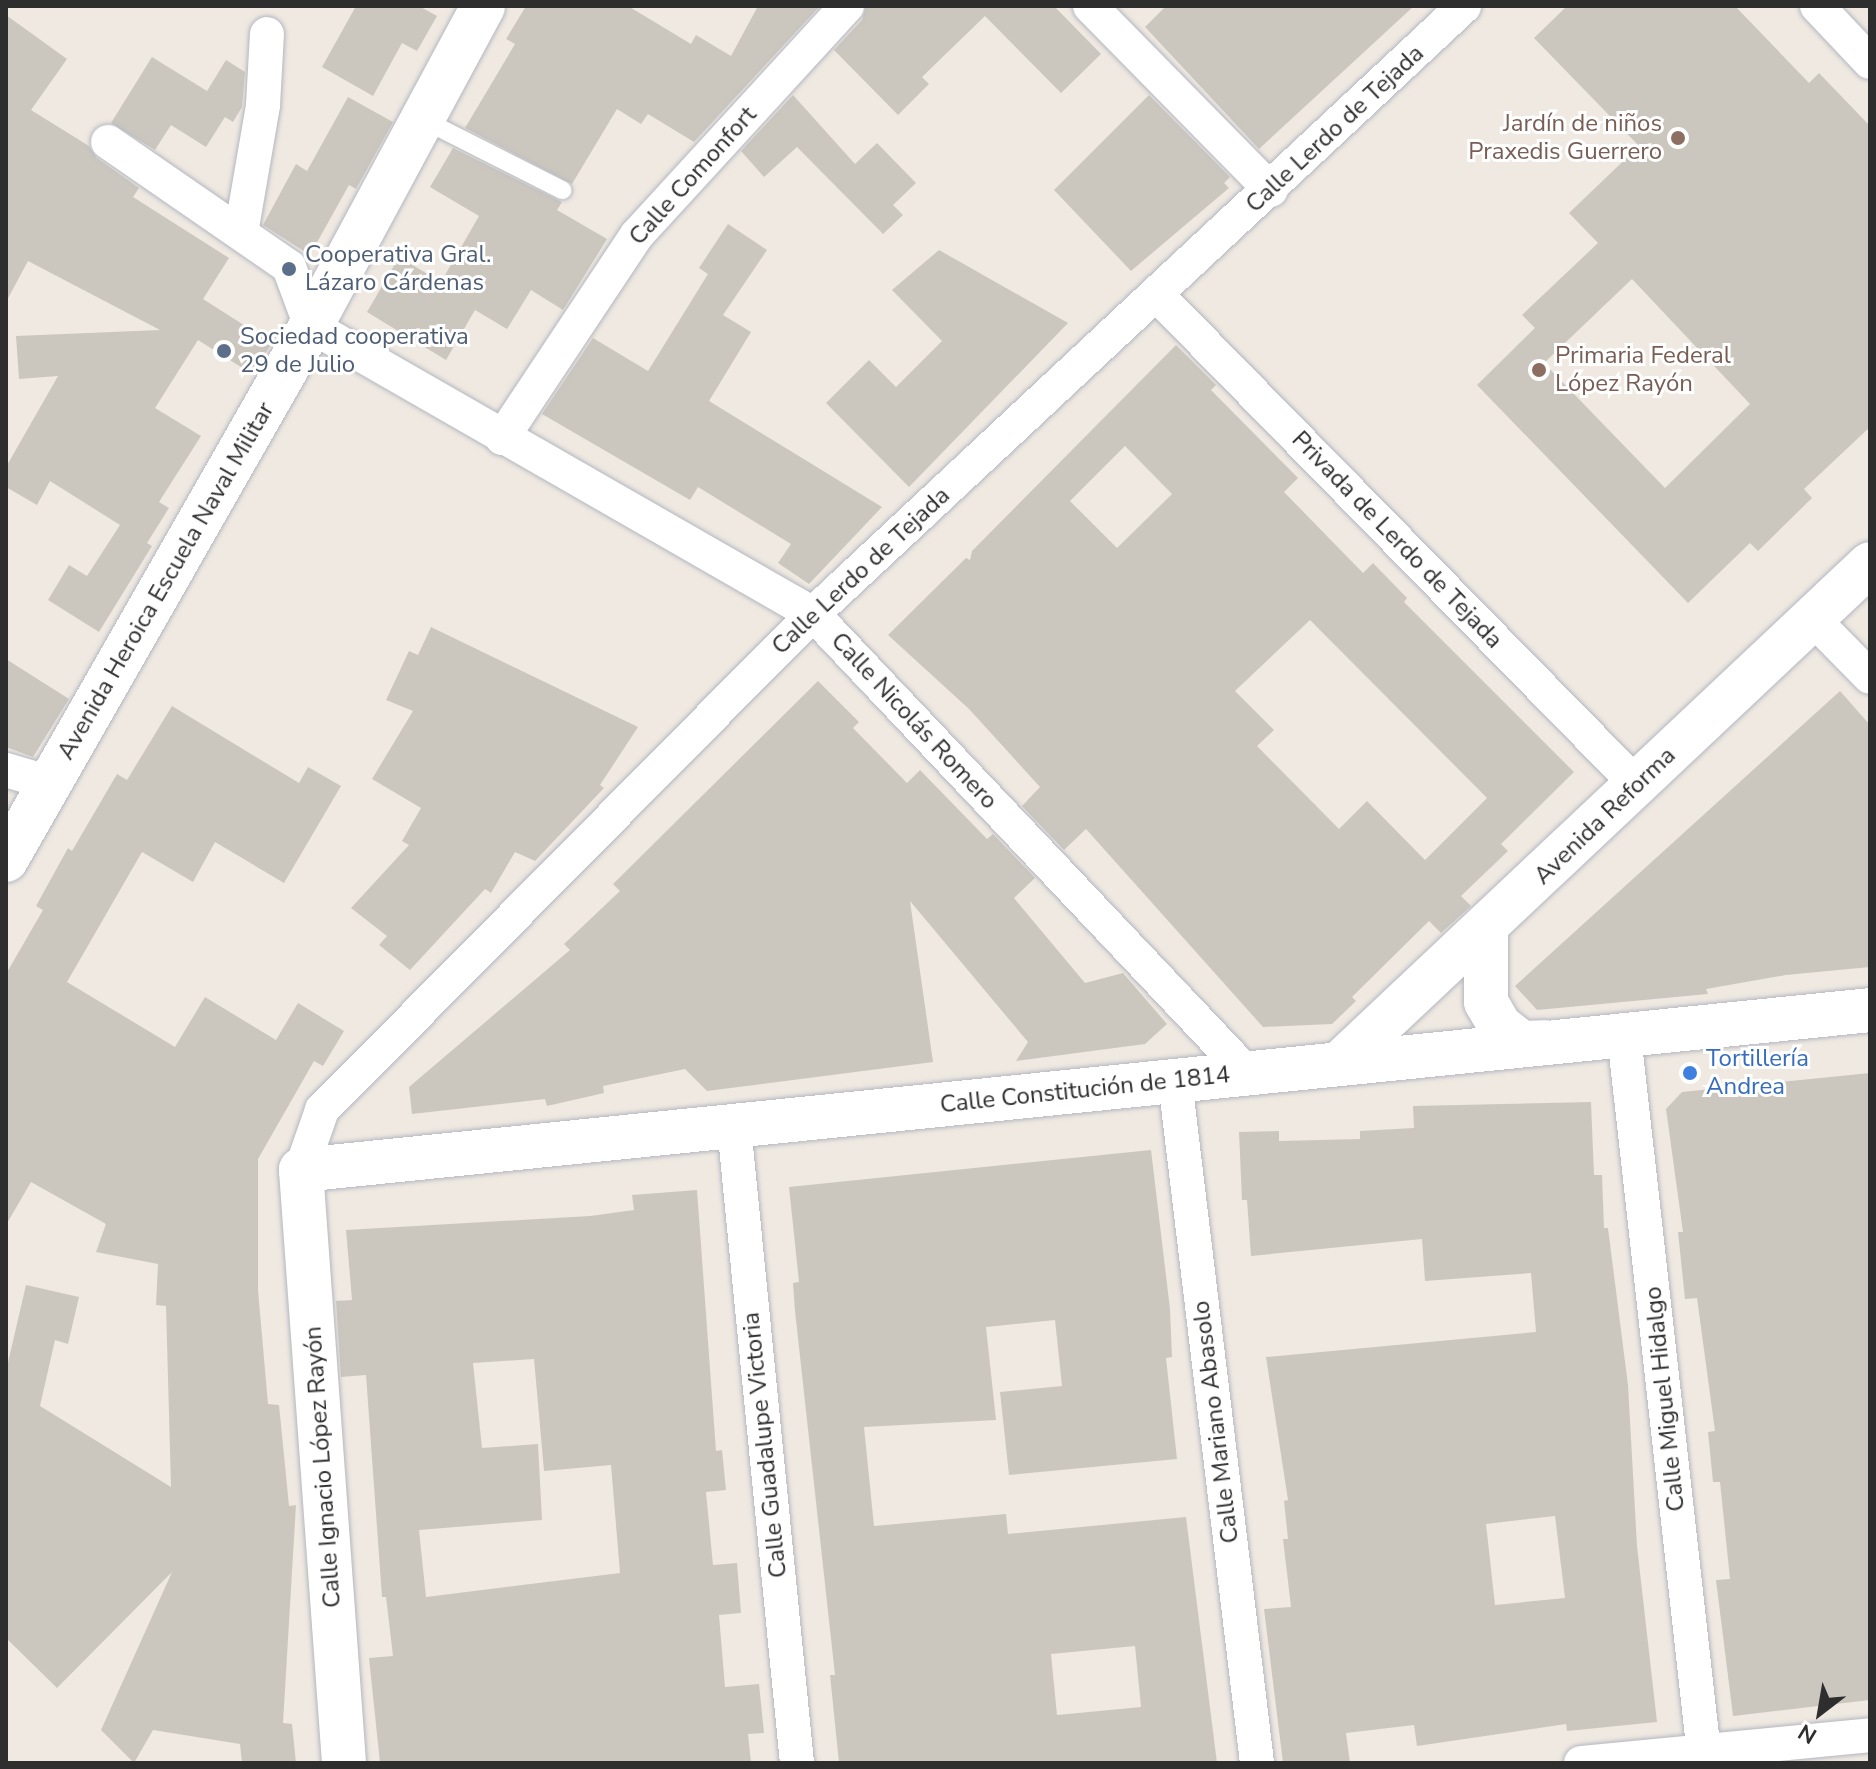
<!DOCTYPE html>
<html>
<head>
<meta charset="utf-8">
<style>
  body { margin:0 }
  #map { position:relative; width:1876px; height:1769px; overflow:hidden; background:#efe9e1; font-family:"Nunito Sans",sans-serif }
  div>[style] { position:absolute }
  .building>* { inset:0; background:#cbc7bf }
  .roads { filter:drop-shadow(0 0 2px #b4b7c1) drop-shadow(0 0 2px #b4b7c1) }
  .lane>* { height:18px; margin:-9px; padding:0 9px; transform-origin:9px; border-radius:9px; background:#fff }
  .street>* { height:34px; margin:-17px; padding:0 17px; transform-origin:17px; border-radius:17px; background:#fff }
  .secondary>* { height:44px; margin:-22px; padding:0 22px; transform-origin:22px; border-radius:22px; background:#fff }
  .dots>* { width:22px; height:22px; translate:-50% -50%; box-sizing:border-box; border:4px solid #fff; border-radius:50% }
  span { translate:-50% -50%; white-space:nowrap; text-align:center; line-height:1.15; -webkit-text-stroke:6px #fff; paint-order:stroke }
  .education-label { font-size:24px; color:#785e54 }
  .right { translate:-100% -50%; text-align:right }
  .left { translate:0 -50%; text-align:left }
  .street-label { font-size:24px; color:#2e2e2e }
  .service-label { font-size:24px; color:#4e5e75 }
  .shop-label { font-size:24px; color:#366cbe }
  .frame { position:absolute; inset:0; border:8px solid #2e2e2e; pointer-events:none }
  .north { position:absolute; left:1780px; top:1673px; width:80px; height:80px; -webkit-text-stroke:6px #fff; paint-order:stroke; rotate:211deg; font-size:22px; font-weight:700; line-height:32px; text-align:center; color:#2e2e2e }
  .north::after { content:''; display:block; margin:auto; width:28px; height:36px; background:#2e2e2e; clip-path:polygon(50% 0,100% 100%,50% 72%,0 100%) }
</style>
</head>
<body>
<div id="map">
  <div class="building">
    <i style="clip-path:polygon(356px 6px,419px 6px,437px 16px,417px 51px,402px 43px,373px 96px,322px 67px)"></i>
    <i style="clip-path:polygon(526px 6px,628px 6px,691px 44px,696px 35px,731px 56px,758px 6px,820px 6px,694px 142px,648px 114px,641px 124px,617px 109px,572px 184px,465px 128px,515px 44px,506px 39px)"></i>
    <i style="clip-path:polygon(866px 6px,1054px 6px,1101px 54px,1061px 93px,985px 16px,922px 77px,929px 84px,898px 115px,834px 50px,862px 20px)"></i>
    <i style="clip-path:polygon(1166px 6px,1414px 6px,1259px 149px,1145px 27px)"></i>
    <i style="clip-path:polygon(evenodd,1567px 6px,1735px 6px,1809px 83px,1819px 73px,1870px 126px,1870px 427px,1804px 489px,1812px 498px,1758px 551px,1750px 543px,1688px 603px,1477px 385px,1535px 328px,1522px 315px,1598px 243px,1569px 213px,1639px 146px,1534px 38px,1567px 6px,1632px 279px,1750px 404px,1665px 488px,1544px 363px,1632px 279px)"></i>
    <i style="clip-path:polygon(6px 15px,67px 59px,31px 110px,89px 146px,97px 158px,139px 188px,133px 197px,229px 258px,203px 299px,272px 343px,252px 374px,198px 340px,155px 408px,201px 436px,159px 502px,169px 508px,147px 543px,152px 546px,99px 632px,48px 600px,69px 565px,87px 576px,120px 525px,50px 481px,37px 505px,6px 487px,6px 467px,58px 376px,19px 379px,16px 336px,160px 330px,28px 261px,6px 302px)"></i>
    <i style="clip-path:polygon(152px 57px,207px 91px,226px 60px,245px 72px,242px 107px,233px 122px,225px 117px,206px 147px,171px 125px,155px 150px,111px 123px)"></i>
    <i style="clip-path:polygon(793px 95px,855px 164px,877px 143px,916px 183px,893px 205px,903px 215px,883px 234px,797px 147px,764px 177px,741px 151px)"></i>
    <i style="clip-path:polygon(1149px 95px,1230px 177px,1224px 183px,1229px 188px,1131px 271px,1054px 190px)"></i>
    <i style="clip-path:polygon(348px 97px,393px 122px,356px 189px,349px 185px,310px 255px,263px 225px,296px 164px,307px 171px)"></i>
    <i style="clip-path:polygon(453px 148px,562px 202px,557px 210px,607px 239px,563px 310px,531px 290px,507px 329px,475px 310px,446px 360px,367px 312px,399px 257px,441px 282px,479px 216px,430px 187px)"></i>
    <i style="clip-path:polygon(728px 224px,767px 250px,723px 315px,751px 332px,709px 401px,882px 507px,809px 584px,778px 563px,791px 544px,698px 487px,690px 500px,542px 414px,593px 338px,648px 371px,708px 274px,699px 268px)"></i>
    <i style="clip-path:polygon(939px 250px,1068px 323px,909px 487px,826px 403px,869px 360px,896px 387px,942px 341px,892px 290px)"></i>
    <i style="clip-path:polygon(evenodd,1176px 345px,1216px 385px,1211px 390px,1298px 478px,1284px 492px,1363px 573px,1373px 563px,1407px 598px,1404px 602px,1574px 772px,1501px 844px,1508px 851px,1461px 896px,1471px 906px,1441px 933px,1429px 921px,1352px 997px,1356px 1001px,1332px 1024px,1263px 1027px,1086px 829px,1064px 850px,1022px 806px,1040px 787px,969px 709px,888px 635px,966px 558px,970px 560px,972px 551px,1176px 345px,1125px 446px,1172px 494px,1117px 548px,1070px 501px,1125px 446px,1176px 345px,1310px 620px,1487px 798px,1425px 860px,1367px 801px,1339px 829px,1257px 746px,1274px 730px,1235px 691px,1310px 620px)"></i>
    <i style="clip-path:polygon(431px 627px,638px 727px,600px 785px,604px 788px,535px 861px,515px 852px,491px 893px,485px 889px,410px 970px,379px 945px,387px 936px,351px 908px,409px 845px,402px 841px,421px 808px,372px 779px,413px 711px,386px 700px,409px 651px,418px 655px)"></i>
    <i style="clip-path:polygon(6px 659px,69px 699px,33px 757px,6px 747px)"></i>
    <i style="clip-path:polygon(818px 681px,859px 722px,853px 728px,907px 783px,920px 770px,987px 839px,993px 834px,1035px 878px,1014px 898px,1085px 983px,1123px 973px,1167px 1024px,1145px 1044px,1016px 1061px,1028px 1042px,910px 901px,933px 1062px,707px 1091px,685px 1069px,603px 1086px,604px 1093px,547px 1106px,545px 1099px,412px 1114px,409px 1087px,570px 950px,564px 944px,620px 891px,613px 884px)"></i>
    <i style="clip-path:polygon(1840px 691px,1870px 725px,1870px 967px,1786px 975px,1706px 989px,1708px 994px,1537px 1010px,1515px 986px)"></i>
    <i style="clip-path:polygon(172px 706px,299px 783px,308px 767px,341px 786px,284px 883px,215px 842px,193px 882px,142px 852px,67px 982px,175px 1047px,205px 997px,276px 1040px,298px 1003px,344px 1031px,323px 1066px,314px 1061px,258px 1159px,258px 1290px,268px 1404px,279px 1405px,289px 1506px,296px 1505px,283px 1723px,292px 1724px,296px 1763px,242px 1763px,240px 1744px,153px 1730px,134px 1763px,101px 1730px,172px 1572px,57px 1688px,6px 1638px,6px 1371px,26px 1285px,79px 1297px,68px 1344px,55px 1340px,40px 1406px,171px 1487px,166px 1306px,156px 1305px,158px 1264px,96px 1252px,106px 1224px,31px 1182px,6px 1225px,6px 974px,43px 910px,36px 906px,68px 848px,72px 851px,117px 774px,127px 780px)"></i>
    <i style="clip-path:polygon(1870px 1073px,1870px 1700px,1733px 1716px,1716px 1580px,1730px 1579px,1720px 1482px,1713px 1482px,1708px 1432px,1715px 1431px,1697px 1298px,1685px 1299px,1678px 1232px,1683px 1232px,1666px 1109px,1682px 1092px)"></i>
    <i style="clip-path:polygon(evenodd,1591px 1102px,1594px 1175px,1602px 1175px,1604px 1228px,1608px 1228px,1628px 1385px,1637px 1546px,1657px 1722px,1567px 1731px,1566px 1724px,1417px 1746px,1414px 1725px,1346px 1733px,1350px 1763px,1283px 1763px,1264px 1609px,1291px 1607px,1283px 1539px,1288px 1539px,1284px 1501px,1288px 1500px,1266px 1357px,1536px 1332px,1531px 1273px,1425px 1281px,1422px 1239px,1251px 1256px,1247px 1200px,1242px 1200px,1239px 1132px,1279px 1131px,1279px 1141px,1360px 1139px,1360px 1131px,1414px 1128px,1413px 1106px,1591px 1102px,1555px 1516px,1565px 1598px,1495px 1605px,1486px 1524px,1555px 1516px)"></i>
    <i style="clip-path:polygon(evenodd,1151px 1150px,1170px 1309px,1172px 1357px,1166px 1358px,1177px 1459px,1009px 1475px,1000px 1392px,1062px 1386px,1055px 1320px,986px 1327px,996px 1420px,864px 1427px,874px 1526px,1006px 1514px,1008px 1534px,1186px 1517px,1217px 1763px,839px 1763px,830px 1675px,835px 1675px,795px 1311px,793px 1283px,799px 1282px,789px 1187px,1151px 1150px,1135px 1646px,1141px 1707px,1057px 1715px,1051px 1654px,1135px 1646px)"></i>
    <i style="clip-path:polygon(evenodd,697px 1190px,716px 1451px,722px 1450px,726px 1490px,706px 1492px,713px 1565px,737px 1563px,741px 1613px,719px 1615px,725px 1687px,759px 1684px,764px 1733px,748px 1734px,751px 1763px,380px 1763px,369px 1658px,393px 1656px,386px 1597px,382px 1597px,366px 1375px,341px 1377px,336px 1301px,352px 1300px,346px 1230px,590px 1216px,634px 1210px,632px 1195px,697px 1190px,534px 1359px,544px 1471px,611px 1465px,620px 1573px,426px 1597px,419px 1530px,542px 1520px,538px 1444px,482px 1448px,473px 1363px,534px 1359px)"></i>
  </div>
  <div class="roads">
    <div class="lane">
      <i style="left:426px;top:121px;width:153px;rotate:26.9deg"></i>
    </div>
    <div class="street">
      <i style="left:1090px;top:6px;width:258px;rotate:45.5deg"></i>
      <i style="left:1817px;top:6px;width:77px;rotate:46.6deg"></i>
      <i style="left:108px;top:142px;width:220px;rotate:34.6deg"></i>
      <i style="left:289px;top:267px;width:63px;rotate:69.6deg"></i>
      <i style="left:311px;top:326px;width:579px;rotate:29.84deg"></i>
      <i style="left:813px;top:614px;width:633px;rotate:46.6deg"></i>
      <i style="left:241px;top:233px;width:130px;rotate:-80.2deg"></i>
      <i style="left:263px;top:105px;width:71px;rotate:-86.8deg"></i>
      <i style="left:1157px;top:295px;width:686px;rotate:45.59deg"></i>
      <i style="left:502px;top:438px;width:244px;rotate:-56.4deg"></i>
      <i style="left:637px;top:235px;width:311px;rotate:-47.5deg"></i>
      <i style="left:1813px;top:619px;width:81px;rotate:45.5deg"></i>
      <i style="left:6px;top:770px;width:46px;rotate:16.5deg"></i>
      <i style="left:1624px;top:1035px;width:732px;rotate:83.65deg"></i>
      <i style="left:1175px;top:1081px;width:687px;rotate:83.14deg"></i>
      <i style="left:734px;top:1126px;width:640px;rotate:84.35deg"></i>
      <i style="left:301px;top:1170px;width:64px;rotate:-70.7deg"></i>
      <i style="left:322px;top:1110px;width:698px;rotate:-45.29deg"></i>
      <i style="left:813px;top:614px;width:891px;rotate:-43.04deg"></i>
      <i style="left:1581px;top:1763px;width:290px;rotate:-5.5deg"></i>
    </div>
    <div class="secondary">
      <i style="left:6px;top:860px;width:615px;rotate:-60.27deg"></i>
      <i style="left:311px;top:326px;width:363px;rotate:-61.7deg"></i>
      <i style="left:1486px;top:929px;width:73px;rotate:90deg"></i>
      <i style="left:1486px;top:1002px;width:28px;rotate:60deg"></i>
      <i style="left:1500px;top:1026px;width:28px;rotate:38deg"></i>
      <i style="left:1522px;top:1043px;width:23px;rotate:-2deg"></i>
      <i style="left:1339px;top:1064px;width:729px;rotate:-43.28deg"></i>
      <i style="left:344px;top:1763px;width:595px;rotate:-94.15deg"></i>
      <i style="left:301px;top:1170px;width:1577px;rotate:-5.82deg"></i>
    </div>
  </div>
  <div class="dots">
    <i style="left:1678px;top:138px;background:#8d6e63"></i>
    <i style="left:289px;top:269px;background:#5c6f8a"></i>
    <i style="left:224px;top:351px;background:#5c6f8a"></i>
    <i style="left:1539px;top:370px;background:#8d6e63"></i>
    <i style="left:1690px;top:1073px;background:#3f7fe0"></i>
  </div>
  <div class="education-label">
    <span class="right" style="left:1662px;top:138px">Jardín de niños<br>Praxedis Guerrero</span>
    <span class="left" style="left:1555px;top:370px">Primaria Federal<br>López Rayón</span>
  </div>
  <div class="street-label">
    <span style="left:1335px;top:129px;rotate:-43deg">Calle Lerdo de Tejada</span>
    <span style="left:693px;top:176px;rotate:-48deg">Calle Comonfort</span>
    <span style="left:1397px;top:540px;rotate:46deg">Privada de Lerdo de Tejada</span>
    <span style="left:861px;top:571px;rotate:-43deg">Calle Lerdo de Tejada</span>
    <span style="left:166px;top:581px;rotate:-60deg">Avenida Heroica Escuela Naval Militar</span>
    <span style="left:914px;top:721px;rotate:47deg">Calle Nicolás Romero</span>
    <span style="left:1605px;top:816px;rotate:-44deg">Avenida Reforma</span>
    <span style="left:1085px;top:1090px;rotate:-6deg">Calle Constitución de 1814</span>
    <span style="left:1665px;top:1399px;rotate:-96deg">Calle Miguel Hidalgo</span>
    <span style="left:1216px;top:1422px;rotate:-97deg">Calle Mariano Abasolo</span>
    <span style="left:765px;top:1445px;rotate:-96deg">Calle Guadalupe Victoria</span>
    <span style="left:323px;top:1467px;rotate:-94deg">Calle Ignacio López Rayón</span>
  </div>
  <div class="service-label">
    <span class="left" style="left:305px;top:269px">Cooperativa Gral.<br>Lázaro Cárdenas</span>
    <span class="left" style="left:240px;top:351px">Sociedad cooperativa<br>29 de Julio</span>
  </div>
  <div class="shop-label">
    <span class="left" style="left:1706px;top:1073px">Tortillería<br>Andrea</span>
  </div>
  <div class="frame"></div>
  <div class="north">N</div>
</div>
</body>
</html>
